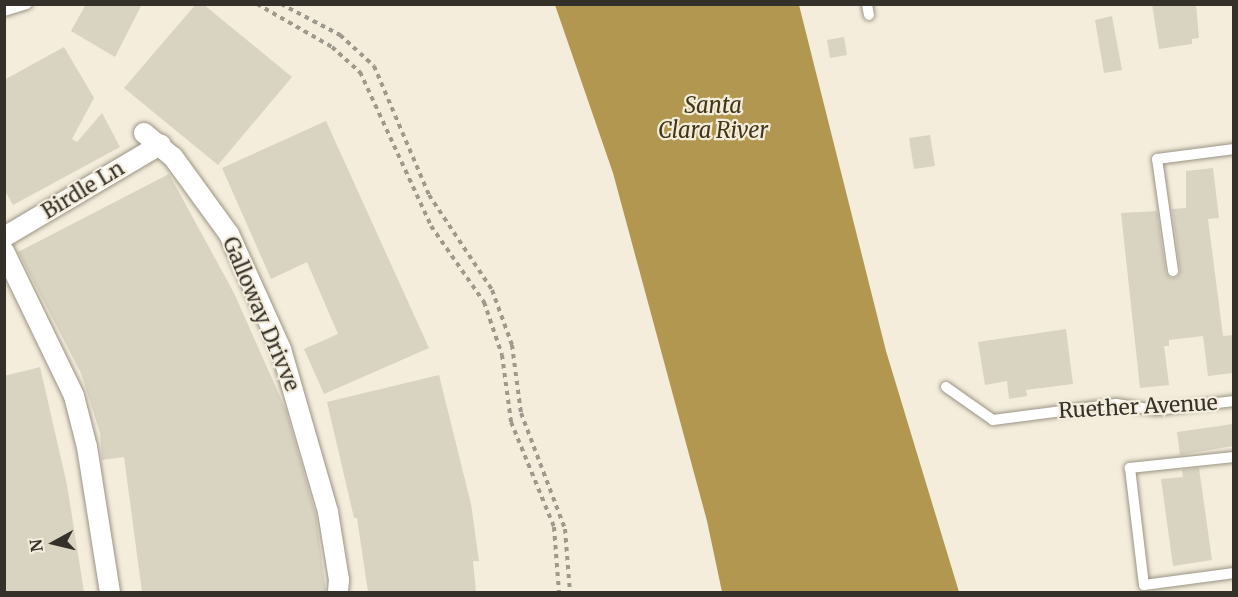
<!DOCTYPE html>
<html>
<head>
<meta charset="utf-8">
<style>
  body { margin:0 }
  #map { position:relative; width:1238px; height:597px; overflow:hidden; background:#f4eddc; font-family:Merriweather,serif }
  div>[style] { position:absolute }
  .water>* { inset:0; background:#b19750 }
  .building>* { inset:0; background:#d9d3c1 }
  .path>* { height:4px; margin-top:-2px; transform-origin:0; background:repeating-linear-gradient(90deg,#9e998d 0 4.5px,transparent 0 9px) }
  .roads { filter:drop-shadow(0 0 2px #9a9484) drop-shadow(0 0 2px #9a9484) }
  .service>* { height:10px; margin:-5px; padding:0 5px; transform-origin:5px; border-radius:5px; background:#fff }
  .minor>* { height:20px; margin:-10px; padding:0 10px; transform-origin:10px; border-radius:10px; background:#fff }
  span { translate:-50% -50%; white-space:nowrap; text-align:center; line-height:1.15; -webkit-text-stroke:4.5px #f4eddc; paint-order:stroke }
  .street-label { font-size:21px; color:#33312a }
  .water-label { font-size:22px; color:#423616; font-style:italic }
  .frame { position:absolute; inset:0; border:6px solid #33312a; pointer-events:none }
  .north { position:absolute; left:24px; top:513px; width:60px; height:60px; -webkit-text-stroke:4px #f4eddc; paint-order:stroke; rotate:262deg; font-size:16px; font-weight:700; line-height:24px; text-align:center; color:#33312a }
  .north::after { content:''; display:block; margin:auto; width:21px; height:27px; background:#33312a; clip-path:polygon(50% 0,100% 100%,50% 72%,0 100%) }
</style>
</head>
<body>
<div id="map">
  <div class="water">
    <i style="clip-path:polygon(555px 5px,799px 5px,886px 351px,959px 592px,722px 592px,707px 521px,613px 173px)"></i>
  </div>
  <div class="building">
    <i style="clip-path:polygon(86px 4px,142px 4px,115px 57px,71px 31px)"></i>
    <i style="clip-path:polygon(196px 4px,203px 4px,292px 77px,218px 165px,124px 88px)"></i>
    <i style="clip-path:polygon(1152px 4px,1196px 4px,1199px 38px,1192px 39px,1192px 44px,1159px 49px)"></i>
    <i style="clip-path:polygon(1112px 16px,1122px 70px,1104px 73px,1095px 20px)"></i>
    <i style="clip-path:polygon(844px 37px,847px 55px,830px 58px,827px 40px)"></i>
    <i style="clip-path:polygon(64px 47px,94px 98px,72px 139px,77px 142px,102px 113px,120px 147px,13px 205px,4px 189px,4px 80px)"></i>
    <i style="clip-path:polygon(326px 121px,429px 348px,324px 394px,304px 349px,338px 334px,307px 262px,271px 279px,222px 168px)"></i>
    <i style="clip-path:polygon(930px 135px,935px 166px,914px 169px,909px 138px)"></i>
    <i style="clip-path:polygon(1213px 168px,1219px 218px,1208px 219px,1223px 336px,1233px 335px,1233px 373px,1208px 376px,1203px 336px,1169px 340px,1169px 346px,1164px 346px,1169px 385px,1140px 388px,1121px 213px,1157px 211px,1166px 273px,1171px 278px,1177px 277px,1180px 270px,1172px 209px,1186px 208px,1186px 171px)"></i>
    <i style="clip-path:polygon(169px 174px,234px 293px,286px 410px,316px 515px,326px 592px,142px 592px,124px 457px,102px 460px,100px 433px,81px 373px,18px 252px)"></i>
    <i style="clip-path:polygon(1066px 329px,1073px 384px,1026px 390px,1027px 396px,1009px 399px,1007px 381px,985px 385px,978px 342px)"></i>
    <i style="clip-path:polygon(40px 367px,67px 485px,84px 592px,4px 592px,4px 376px)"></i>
    <i style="clip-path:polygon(439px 375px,471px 504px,479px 561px,473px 561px,476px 592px,368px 592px,357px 518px,354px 518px,327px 402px)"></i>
    <i style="clip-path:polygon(1233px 424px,1233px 446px,1180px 455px,1177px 432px)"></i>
    <i style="clip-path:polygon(1199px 468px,1212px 560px,1173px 566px,1161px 479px,1183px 477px,1182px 470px)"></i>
  </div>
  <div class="path">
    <i style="left:257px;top:4px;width:86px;rotate:29.8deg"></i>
    <i style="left:332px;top:47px;width:38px;rotate:42deg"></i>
    <i style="left:360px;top:72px;width:170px;rotate:65.2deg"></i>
    <i style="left:431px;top:226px;width:93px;rotate:55.1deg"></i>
    <i style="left:484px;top:302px;width:56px;rotate:71.2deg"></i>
    <i style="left:502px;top:355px;width:68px;rotate:82.3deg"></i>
    <i style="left:511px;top:422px;width:113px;rotate:67.7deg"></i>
    <i style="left:554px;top:527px;width:65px;rotate:85.6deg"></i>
    <i style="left:281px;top:4px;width:67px;rotate:27.7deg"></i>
    <i style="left:340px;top:35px;width:46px;rotate:42.4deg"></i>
    <i style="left:374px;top:66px;width:140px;rotate:66.9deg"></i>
    <i style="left:429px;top:195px;width:114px;rotate:56.4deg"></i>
    <i style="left:492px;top:290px;width:59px;rotate:70deg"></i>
    <i style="left:512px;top:345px;width:69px;rotate:82.5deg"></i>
    <i style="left:521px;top:413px;width:124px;rotate:69.2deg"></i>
    <i style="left:565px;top:529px;width:63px;rotate:85.5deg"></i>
  </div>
  <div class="roads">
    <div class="service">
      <i style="left:867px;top:4px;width:11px;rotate:80deg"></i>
      <i style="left:4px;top:11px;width:24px;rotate:-17deg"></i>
      <i style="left:1173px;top:271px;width:113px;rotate:-98.1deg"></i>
      <i style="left:1157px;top:159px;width:78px;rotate:-7.4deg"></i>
      <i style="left:946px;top:387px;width:57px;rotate:35.1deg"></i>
      <i style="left:993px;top:420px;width:124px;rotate:-7.4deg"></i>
      <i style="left:1116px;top:404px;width:40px;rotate:8.5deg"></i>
      <i style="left:1156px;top:410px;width:79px;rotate:-6.6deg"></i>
      <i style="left:1234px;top:457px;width:105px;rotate:174deg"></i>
      <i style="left:1130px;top:468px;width:118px;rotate:83.2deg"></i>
      <i style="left:1144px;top:585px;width:91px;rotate:-7.6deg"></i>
    </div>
    <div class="minor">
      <i style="left:144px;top:133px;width:38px;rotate:40deg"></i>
      <i style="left:173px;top:157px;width:95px;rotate:54deg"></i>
      <i style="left:229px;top:234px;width:126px;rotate:65.7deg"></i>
      <i style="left:281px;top:349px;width:170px;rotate:73.9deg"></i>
      <i style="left:328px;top:512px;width:69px;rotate:80.8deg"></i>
      <i style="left:339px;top:580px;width:12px;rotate:95deg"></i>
      <i style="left:4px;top:237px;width:182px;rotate:-30.6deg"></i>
      <i style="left:4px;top:251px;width:161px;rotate:64.2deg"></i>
      <i style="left:74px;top:396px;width:53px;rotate:75.7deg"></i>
      <i style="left:87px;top:447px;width:147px;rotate:81deg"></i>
    </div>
  </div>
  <div class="street-label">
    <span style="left:83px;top:190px;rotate:-31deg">Birdle Ln</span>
    <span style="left:261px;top:314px;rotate:67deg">Galloway Drivve</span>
    <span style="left:1138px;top:407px;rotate:-3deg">Ruether Avenue</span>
  </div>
  <div class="water-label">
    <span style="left:713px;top:118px">Santa<br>Clara River</span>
  </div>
  <div class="frame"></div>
  <div class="north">N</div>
</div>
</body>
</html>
